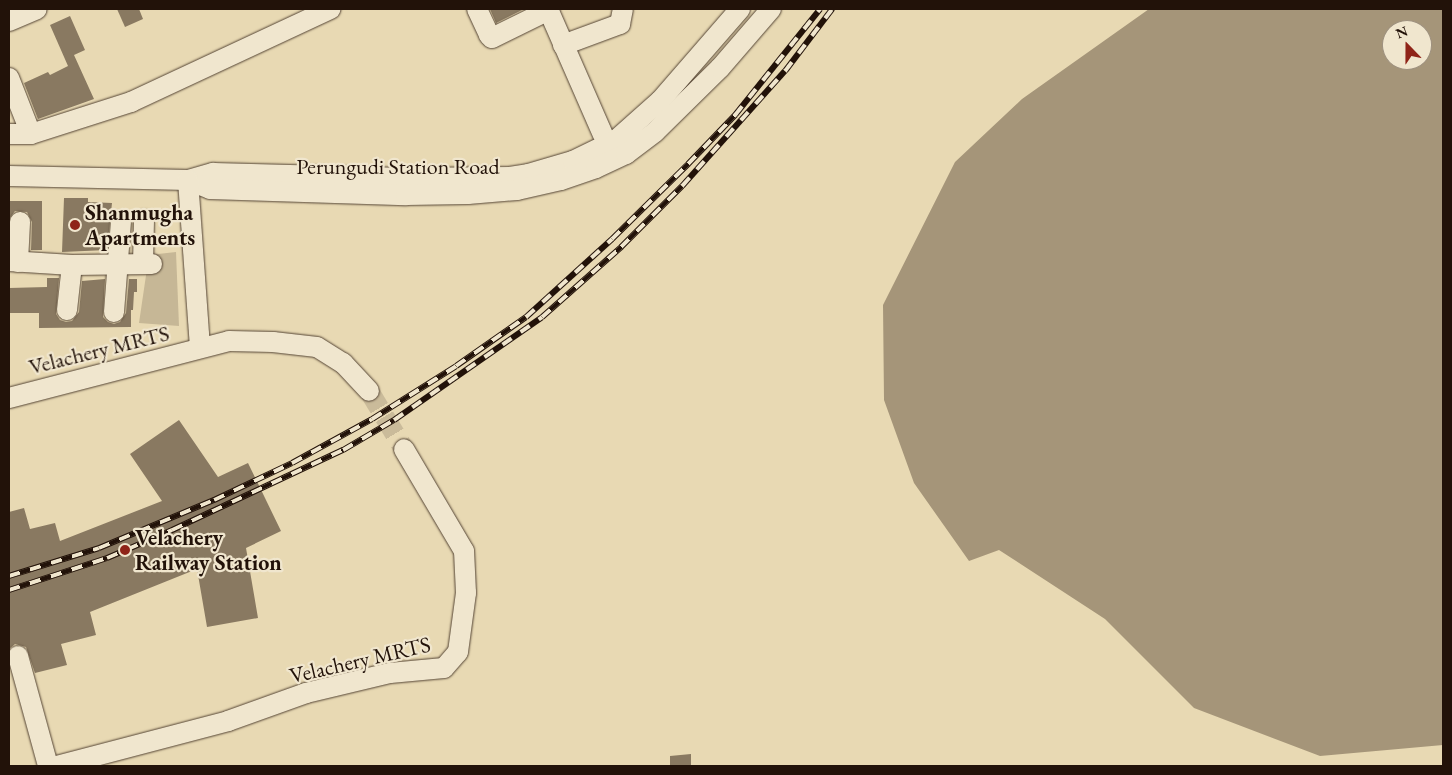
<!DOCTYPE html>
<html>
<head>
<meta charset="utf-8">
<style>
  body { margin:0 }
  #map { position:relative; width:1452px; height:775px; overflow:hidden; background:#e8d9b3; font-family:"EB Garamond",serif }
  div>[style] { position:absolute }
  .green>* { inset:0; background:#c6b796 }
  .water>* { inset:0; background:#a59579 }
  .building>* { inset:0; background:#897961 }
  .minor-tunnel>* { height:20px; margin-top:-10px; transform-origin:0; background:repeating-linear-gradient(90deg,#cabb9a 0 20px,transparent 0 30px) }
  .roads { filter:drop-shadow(0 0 1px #544434) drop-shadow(0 0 1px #544434) }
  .minor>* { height:20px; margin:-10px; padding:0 10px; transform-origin:10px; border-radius:10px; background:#f0e6ce }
  .rail>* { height:5.5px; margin-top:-2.75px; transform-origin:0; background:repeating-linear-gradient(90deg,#f0e6ce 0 11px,#221209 0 22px); box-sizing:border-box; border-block:1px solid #221209 }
  .dots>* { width:14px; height:14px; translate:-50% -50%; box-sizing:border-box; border:2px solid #f0e6ce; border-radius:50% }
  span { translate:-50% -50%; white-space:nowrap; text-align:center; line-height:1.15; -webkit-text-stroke:4.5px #f0e6ce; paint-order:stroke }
  .street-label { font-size:22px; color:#221209 }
  .poi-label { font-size:22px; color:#221209; font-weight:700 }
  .left { translate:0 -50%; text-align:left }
  .frame { position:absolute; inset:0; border:10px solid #221209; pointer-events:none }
  .north { position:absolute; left:1382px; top:20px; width:50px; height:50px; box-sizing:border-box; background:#f0e6ce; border:1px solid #9e917f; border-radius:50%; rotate:338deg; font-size:14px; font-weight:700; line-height:20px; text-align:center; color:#221209 }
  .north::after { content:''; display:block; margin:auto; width:18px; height:22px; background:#8f2418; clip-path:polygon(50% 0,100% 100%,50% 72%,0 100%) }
</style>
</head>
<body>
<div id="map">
  <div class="green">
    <i style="clip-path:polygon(176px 252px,179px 326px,139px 323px,149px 255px)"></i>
  </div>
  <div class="water">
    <i style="clip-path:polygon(evenodd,1149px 9px,1443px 9px,1443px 745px,1320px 756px,1194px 708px,1105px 619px,999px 550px,969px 561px,914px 483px,884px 400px,883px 305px,955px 162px,1022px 99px,1149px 9px,1392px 30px,1422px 30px,1422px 60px,1392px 60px,1392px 30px)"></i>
  </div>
  <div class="building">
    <i style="clip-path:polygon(117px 9px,139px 9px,143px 19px,125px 27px)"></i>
    <i style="clip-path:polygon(490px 9px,522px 9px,522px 10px,496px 23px)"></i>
    <i style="clip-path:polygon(70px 16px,85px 50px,74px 55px,94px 99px,38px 119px,24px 83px,48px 72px,50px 75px,68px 66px,50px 25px)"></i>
    <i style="clip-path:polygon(64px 198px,88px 198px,88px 202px,112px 203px,107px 250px,62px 252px)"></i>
    <i style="clip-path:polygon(9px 201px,42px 201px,42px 250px,31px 250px,32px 222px,27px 212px,15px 211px,9px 219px)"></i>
    <i style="clip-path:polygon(47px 278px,59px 278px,56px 314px,60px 320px,66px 322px,72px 321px,79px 312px,82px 281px,105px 279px,103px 317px,108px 322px,114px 324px,120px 322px,126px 313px,129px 279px,137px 279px,137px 292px,134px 292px,133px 310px,131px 310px,131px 327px,39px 328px,39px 313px,9px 313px,9px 288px,47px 287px)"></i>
    <i style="clip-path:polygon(179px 420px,218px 477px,248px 463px,281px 531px,246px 548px,258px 618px,207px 627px,197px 569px,90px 612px,96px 635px,61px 644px,67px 665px,35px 673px,26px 647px,15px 644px,9px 649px,9px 512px,24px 508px,30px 529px,55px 523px,60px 541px,162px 501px,130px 454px)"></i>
    <i style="clip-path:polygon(691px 754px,691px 766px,670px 766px,670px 756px)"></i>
  </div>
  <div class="minor-tunnel">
    <i style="left:369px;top:391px;width:68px;rotate:58.9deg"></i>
  </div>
  <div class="roads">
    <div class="minor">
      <i style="left:477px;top:9px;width:29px;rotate:65deg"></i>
      <i style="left:489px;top:35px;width:4px;rotate:45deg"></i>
      <i style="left:492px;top:38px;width:64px;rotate:-26.2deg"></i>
      <i style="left:548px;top:9px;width:137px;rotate:66.4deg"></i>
      <i style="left:9px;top:21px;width:30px;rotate:-23deg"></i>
      <i style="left:563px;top:45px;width:61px;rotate:-20.2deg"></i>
      <i style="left:620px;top:24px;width:15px;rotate:-79deg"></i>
      <i style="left:9px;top:78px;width:60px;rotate:68.6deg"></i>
      <i style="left:31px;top:134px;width:105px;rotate:-17.7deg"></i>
      <i style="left:131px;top:102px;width:220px;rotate:-25deg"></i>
      <i style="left:9px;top:134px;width:22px"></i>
      <i style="left:9px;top:176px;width:179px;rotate:1.3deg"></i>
      <i style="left:188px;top:180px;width:26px;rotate:-16deg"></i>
      <i style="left:213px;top:173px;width:191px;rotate:1.5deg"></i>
      <i style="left:404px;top:178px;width:106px;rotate:-0.5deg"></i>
      <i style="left:510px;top:177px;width:18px;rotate:-9deg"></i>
      <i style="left:528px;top:174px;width:47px;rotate:-16.1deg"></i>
      <i style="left:573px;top:161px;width:48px;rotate:-26deg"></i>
      <i style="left:616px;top:140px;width:59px;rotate:-41.6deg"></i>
      <i style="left:660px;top:101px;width:122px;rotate:-49deg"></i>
      <i style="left:188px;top:180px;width:24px;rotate:22deg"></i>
      <i style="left:210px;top:189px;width:196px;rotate:1.8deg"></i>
      <i style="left:406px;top:195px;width:62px;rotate:-0.9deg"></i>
      <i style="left:468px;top:194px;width:49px;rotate:-4.7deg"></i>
      <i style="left:517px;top:190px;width:45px;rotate:-12.8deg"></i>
      <i style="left:561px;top:180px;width:37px;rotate:-19deg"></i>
      <i style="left:596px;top:168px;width:33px;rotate:-25deg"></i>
      <i style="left:626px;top:154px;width:36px;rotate:-37deg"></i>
      <i style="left:655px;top:132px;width:91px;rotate:-44.6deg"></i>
      <i style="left:720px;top:68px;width:78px;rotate:-49.2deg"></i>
      <i style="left:188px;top:180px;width:168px;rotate:85.9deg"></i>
      <i style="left:9px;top:261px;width:63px;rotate:3.6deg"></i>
      <i style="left:72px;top:265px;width:80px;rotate:-0.7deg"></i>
      <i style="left:18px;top:262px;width:40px;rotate:-87.1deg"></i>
      <i style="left:143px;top:264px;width:44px;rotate:-88.7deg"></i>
      <i style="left:67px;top:310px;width:45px;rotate:-83.7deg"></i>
      <i style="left:114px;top:312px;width:90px;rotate:-85.6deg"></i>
      <i style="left:9px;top:398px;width:227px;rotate:-14.5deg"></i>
      <i style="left:229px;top:341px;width:44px;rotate:1.3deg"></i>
      <i style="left:273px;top:342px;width:44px;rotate:6.5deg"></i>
      <i style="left:317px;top:347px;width:31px;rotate:32deg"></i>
      <i style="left:343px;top:363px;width:38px;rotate:47deg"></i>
      <i style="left:18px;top:656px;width:114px;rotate:74.7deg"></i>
      <i style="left:57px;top:766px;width:177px;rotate:-14.7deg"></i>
      <i style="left:228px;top:721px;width:83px;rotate:-19.7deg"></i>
      <i style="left:306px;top:693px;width:86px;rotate:-13.4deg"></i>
      <i style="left:390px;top:673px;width:54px;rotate:-5.3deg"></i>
      <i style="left:444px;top:668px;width:21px;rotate:-49deg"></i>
      <i style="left:458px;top:652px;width:60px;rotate:-82.3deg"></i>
      <i style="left:466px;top:593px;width:42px;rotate:-92.7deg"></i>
      <i style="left:464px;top:551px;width:118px;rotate:-120.5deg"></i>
    </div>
  </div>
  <div class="rail">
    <i style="left:9px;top:576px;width:94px;rotate:-17.3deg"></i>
    <i style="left:99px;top:548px;width:125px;rotate:-22.7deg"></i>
    <i style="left:214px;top:500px;width:86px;rotate:-25.4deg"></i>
    <i style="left:292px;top:463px;width:91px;rotate:-28.8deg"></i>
    <i style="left:372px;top:419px;width:99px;rotate:-32.2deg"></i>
    <i style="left:456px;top:366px;width:85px;rotate:-35deg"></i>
    <i style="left:526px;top:317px;width:116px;rotate:-42.2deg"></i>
    <i style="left:612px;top:239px;width:107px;rotate:-44.6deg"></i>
    <i style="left:688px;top:164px;width:68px;rotate:-46.2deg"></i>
    <i style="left:735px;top:115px;width:136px;rotate:-51.3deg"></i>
    <i style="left:9px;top:590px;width:103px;rotate:-18.1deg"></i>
    <i style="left:107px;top:558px;width:71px;rotate:-23.3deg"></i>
    <i style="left:172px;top:530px;width:189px;rotate:-25.1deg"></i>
    <i style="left:343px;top:450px;width:59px;rotate:-30.5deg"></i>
    <i style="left:394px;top:420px;width:180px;rotate:-34.8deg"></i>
    <i style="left:542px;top:317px;width:106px;rotate:-41.5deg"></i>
    <i style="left:621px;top:247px;width:86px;rotate:-45deg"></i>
    <i style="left:682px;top:186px;width:154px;rotate:-48.2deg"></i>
    <i style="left:785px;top:71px;width:78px;rotate:-52.8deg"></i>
  </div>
  <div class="dots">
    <i style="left:75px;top:225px;background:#8f2418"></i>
    <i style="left:125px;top:550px;background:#8f2418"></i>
  </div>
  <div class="street-label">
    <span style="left:398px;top:167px">Perungudi Station Road</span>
    <span style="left:99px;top:350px;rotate:-14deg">Velachery MRTS</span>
    <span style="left:360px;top:660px;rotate:-13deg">Velachery MRTS</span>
  </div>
  <div class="poi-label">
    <span class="left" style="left:85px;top:225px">Shanmugha<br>Apartments</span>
    <span class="left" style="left:135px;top:550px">Velachery<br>Railway Station</span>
  </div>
  <div class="frame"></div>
  <div class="north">N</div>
</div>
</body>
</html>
